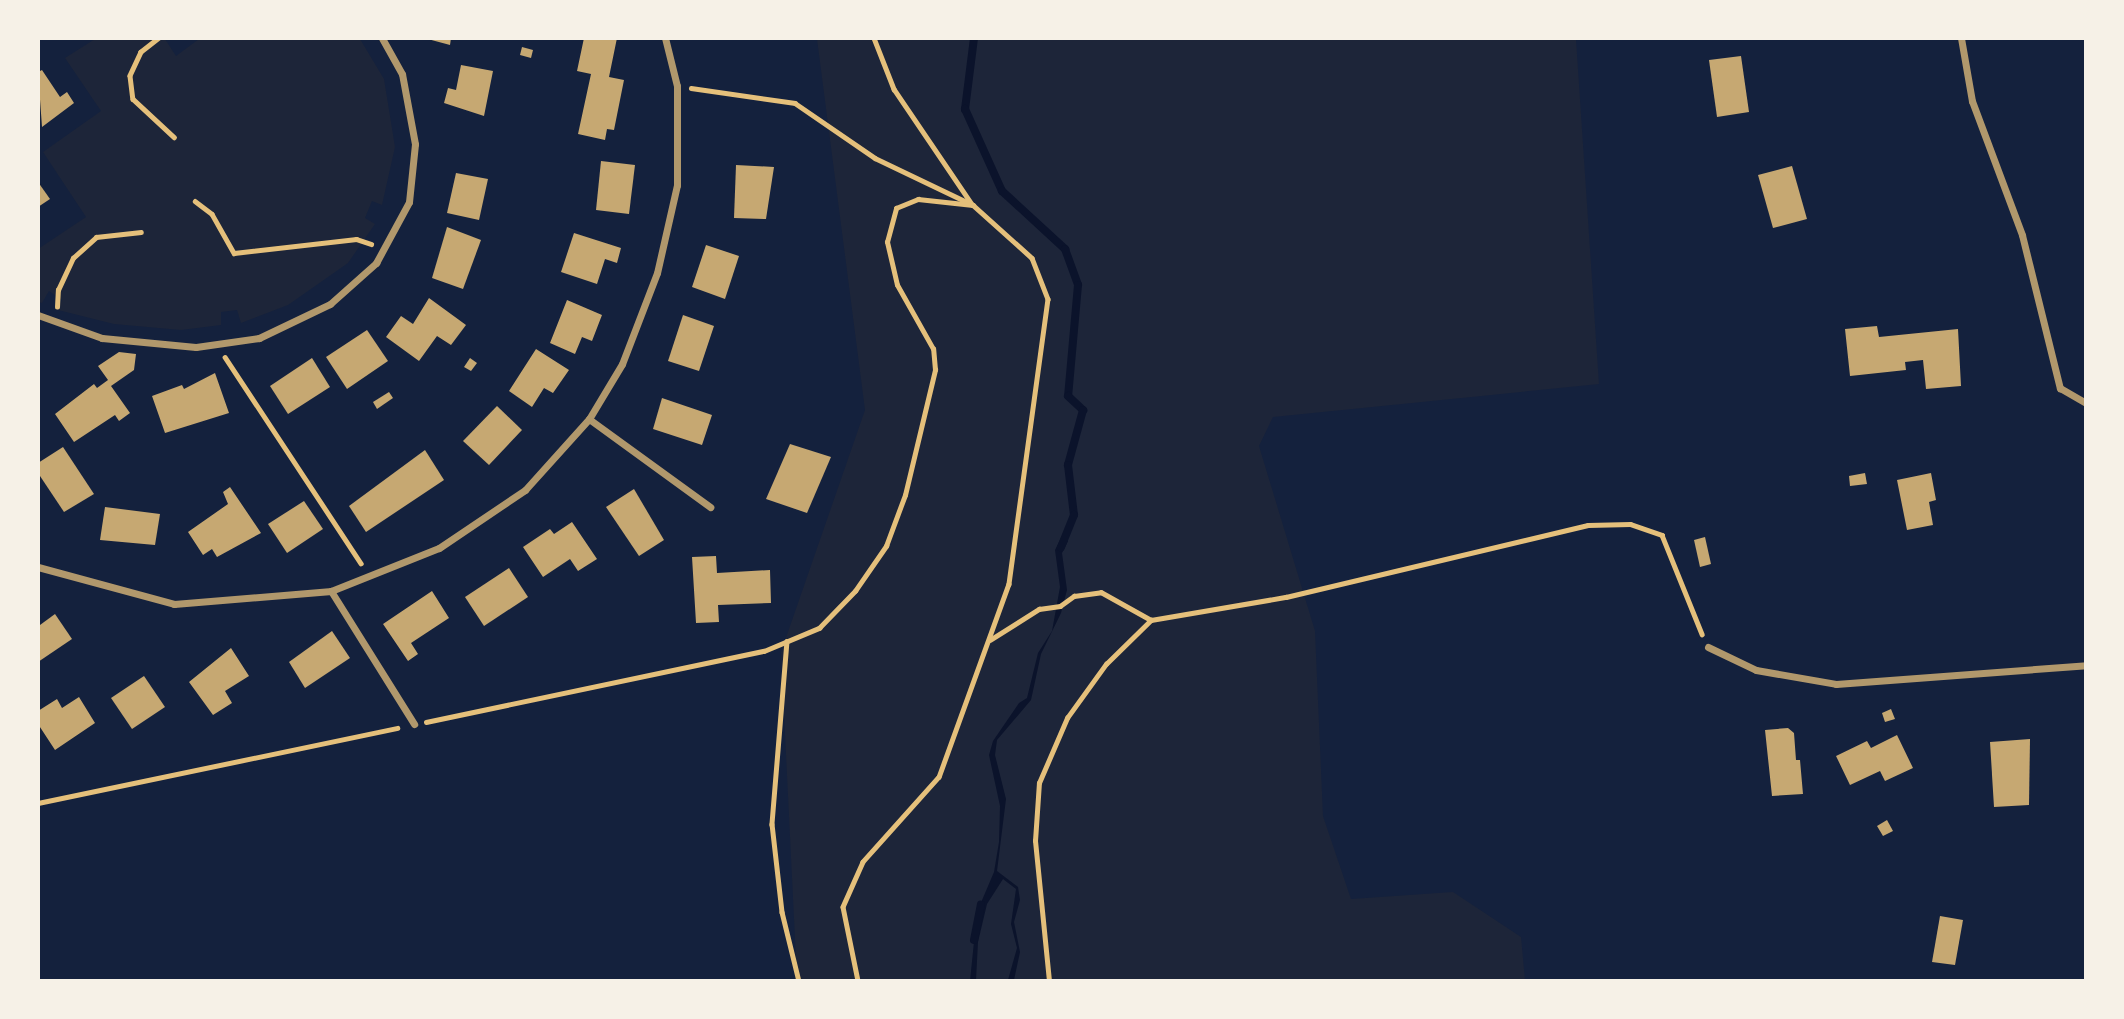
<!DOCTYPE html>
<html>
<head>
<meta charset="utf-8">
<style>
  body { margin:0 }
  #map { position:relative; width:2124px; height:1019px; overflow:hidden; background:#14213d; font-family:Poppins,sans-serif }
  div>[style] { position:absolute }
  .green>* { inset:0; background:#1d2539 }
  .water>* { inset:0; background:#0b132b }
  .stream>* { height:8px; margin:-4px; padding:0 4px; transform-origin:4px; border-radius:4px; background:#0b132b }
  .building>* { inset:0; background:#c6a872 }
  .path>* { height:4.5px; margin:-2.25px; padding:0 2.25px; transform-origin:2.25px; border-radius:2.25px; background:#e5c07b }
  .minor>* { height:7px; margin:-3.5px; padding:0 3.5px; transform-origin:3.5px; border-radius:3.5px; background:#b1986c }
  span { translate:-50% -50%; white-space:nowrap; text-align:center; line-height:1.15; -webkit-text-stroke:5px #f6f1e7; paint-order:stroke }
  .frame { position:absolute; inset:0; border:40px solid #f6f1e7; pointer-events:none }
</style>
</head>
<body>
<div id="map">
  <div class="green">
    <i style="clip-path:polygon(95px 39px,165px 39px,176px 56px,199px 39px,360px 39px,384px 79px,395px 147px,382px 205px,372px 201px,365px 218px,375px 224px,348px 263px,288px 305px,241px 323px,237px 310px,221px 312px,221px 325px,181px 330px,114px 324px,58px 310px,62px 300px,49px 291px,42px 303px,39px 302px,38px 249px,86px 217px,43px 152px,101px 111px,65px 58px)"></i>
    <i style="clip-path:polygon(817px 39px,1576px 39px,1599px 384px,1273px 417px,1259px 446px,1315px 631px,1323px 816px,1351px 899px,1453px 892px,1521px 937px,1525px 980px,797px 980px,781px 652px,865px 410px)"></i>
  </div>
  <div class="water">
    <i style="clip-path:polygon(1062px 536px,1068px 541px,1062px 553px,1067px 590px,1061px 613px,1041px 654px,1031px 700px,997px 740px,995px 755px,1006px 799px,997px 871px,1018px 887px,1020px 900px,1014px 922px,1020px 952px,1014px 980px,1008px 980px,1017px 948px,1011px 924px,1016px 889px,1003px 879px,987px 904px,978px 942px,976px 980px,970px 981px,977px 912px,994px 872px,999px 842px,1000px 806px,989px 755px,993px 741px,1019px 703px,1027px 698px,1038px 653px,1052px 631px,1060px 587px,1055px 550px)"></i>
  </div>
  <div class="stream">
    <i style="left:974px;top:38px;width:72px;rotate:97.2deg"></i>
    <i style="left:965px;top:109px;width:90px;rotate:65.7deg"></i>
    <i style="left:1002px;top:191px;width:86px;rotate:42.6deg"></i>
    <i style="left:1065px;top:249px;width:38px;rotate:70deg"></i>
    <i style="left:1078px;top:285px;width:111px;rotate:95.1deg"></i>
    <i style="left:1068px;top:396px;width:21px;rotate:43deg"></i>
    <i style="left:1083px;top:410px;width:57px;rotate:105.3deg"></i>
    <i style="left:1068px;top:465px;width:50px;rotate:83.2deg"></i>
    <i style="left:1074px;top:515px;width:35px;rotate:112deg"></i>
    <i style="left:974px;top:940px;width:36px;rotate:-79deg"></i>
  </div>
  <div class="building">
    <i style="clip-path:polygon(424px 38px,451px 38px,450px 45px)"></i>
    <i style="clip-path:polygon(584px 38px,617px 38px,609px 77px,624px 80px,614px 130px,607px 129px,605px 140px,578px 134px,591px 74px,577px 71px)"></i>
    <i style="clip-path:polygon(522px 47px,533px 50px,531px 58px,520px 55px)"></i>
    <i style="clip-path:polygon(1741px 56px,1749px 112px,1717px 117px,1709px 60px)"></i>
    <i style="clip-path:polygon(461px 65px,493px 71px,484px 116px,444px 103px,448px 88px,456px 90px)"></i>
    <i style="clip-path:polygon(42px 70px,60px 97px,67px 92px,74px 103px,42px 127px,38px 72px)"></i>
    <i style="clip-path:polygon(601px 161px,635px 165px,629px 214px,596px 210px)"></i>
    <i style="clip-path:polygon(736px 165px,774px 167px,766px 219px,734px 218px)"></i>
    <i style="clip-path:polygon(1792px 166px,1807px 219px,1773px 228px,1758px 175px)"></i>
    <i style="clip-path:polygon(456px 173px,488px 179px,479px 220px,447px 213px)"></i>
    <i style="clip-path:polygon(38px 182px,50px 199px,38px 207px)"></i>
    <i style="clip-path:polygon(447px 227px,481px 240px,463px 289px,432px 278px)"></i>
    <i style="clip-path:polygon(574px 233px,621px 248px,617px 263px,605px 259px,597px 284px,561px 272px)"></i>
    <i style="clip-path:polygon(706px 245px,739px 256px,725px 299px,692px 287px)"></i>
    <i style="clip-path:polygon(429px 298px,466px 325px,451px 345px,437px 336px,419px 361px,386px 337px,401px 316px,413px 324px)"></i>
    <i style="clip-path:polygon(567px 300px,602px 315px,592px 341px,582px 337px,575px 354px,550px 343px)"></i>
    <i style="clip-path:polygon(683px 315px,714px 326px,699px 371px,668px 361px)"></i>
    <i style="clip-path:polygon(1877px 326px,1879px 337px,1958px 329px,1961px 386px,1926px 389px,1923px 360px,1905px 362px,1906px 370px,1850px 376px,1845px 329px)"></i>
    <i style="clip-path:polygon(367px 330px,388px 361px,347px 389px,326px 357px)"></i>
    <i style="clip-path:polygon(536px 349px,569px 370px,553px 393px,544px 388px,532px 407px,509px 391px)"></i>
    <i style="clip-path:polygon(119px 352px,136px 354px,134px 370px,111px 386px,130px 413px,119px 421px,115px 415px,74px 442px,55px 414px,94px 384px,97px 388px,108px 380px,98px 366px)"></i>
    <i style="clip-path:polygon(312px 358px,330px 387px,288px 414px,270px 386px)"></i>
    <i style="clip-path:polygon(470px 358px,477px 363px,471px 371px,464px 367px)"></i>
    <i style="clip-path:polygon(215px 373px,229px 413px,165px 433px,152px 396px,182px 385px,184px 389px)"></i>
    <i style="clip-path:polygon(389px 392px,393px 398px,377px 409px,373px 402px)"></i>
    <i style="clip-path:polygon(662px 398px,712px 415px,702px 445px,653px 429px)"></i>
    <i style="clip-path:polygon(497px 406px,522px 430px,489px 465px,463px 441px)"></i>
    <i style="clip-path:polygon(790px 444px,831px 457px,807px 513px,766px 499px)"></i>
    <i style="clip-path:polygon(63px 447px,94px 494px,64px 512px,38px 473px,38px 463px)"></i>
    <i style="clip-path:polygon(425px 450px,444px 480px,366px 532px,349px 506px)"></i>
    <i style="clip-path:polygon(1865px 473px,1867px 484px,1850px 486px,1849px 476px)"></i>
    <i style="clip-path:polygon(1931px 473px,1936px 500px,1929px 502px,1933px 525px,1907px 530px,1897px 480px)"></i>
    <i style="clip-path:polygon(230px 487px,261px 533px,217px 557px,212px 549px,203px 555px,188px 532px,228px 504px,223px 492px)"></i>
    <i style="clip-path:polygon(634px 489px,664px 540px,639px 556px,606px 507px)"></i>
    <i style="clip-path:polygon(304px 501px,323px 529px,287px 553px,268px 524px)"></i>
    <i style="clip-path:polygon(105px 507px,160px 514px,155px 545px,100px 540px)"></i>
    <i style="clip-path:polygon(572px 522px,597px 559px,578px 571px,570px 559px,543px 577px,523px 547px,550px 529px,554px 534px)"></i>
    <i style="clip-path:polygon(1705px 537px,1711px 564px,1700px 567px,1694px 540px)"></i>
    <i style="clip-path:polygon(716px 556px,717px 573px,770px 570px,771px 603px,718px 605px,719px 622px,696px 623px,692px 557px)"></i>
    <i style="clip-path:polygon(509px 568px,528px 597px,484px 626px,465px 597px)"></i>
    <i style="clip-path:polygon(432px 591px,449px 618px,411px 643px,418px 654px,408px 661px,383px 624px)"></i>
    <i style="clip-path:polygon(55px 614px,72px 639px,38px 662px,40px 625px)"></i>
    <i style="clip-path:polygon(332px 631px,350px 658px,305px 688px,289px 662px)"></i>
    <i style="clip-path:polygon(231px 648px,249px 676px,225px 691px,232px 703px,213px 715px,189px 682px)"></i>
    <i style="clip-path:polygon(144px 676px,165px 707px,132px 729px,111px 698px)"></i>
    <i style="clip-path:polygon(79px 697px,95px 723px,55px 750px,38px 724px,38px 711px,57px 699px,62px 708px)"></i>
    <i style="clip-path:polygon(1891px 709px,1895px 719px,1885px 722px,1882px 713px)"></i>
    <i style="clip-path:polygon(1788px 728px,1794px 733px,1796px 760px,1800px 760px,1803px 794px,1772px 796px,1765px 730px)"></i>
    <i style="clip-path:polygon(1897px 735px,1913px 768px,1885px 781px,1880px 771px,1850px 785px,1836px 756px,1867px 741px,1871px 748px)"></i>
    <i style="clip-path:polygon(2030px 739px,2029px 805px,1994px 807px,1990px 742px)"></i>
    <i style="clip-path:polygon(1887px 820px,1893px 831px,1883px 836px,1877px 826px)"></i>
    <i style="clip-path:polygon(1940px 916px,1963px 920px,1955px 965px,1932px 962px)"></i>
  </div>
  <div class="path">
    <i style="left:159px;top:38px;width:23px;rotate:142deg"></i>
    <i style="left:141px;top:52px;width:26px;rotate:115deg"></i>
    <i style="left:130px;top:76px;width:23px;rotate:83deg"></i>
    <i style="left:133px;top:99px;width:56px;rotate:42.8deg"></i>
    <i style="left:874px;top:38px;width:55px;rotate:68.6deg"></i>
    <i style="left:894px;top:89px;width:139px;rotate:55.9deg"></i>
    <i style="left:691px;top:88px;width:105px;rotate:8.2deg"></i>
    <i style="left:795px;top:103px;width:97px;rotate:34.5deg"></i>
    <i style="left:875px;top:158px;width:109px;rotate:25.6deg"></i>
    <i style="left:973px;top:205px;width:79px;rotate:41.9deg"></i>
    <i style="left:1032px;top:258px;width:44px;rotate:68.7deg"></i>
    <i style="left:1048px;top:299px;width:288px;rotate:97.8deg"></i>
    <i style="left:1009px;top:584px;width:205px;rotate:109.9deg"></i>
    <i style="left:939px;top:777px;width:114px;rotate:131.8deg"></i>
    <i style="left:863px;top:862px;width:49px;rotate:114deg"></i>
    <i style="left:843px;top:907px;width:76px;rotate:78.5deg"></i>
    <i style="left:195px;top:201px;width:21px;rotate:37deg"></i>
    <i style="left:212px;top:214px;width:45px;rotate:60.6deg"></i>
    <i style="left:234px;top:253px;width:123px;rotate:-6.5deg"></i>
    <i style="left:356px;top:239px;width:16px;rotate:18deg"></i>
    <i style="left:57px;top:307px;width:17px;rotate:-87deg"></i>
    <i style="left:58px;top:290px;width:35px;rotate:-65deg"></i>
    <i style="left:73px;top:258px;width:31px;rotate:-42deg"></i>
    <i style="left:96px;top:237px;width:45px;rotate:-6.3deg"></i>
    <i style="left:225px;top:357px;width:247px;rotate:56.6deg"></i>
    <i style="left:990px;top:640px;width:58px;rotate:-32.3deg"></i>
    <i style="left:1039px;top:609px;width:21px;rotate:-8deg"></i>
    <i style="left:1060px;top:606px;width:17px;rotate:-36deg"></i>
    <i style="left:1074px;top:596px;width:27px;rotate:-8deg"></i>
    <i style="left:1101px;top:592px;width:57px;rotate:29.2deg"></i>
    <i style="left:787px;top:641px;width:184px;rotate:94.7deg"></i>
    <i style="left:772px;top:824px;width:89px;rotate:83.5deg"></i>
    <i style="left:782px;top:912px;width:71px;rotate:76.2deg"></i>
    <i style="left:426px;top:722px;width:345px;rotate:-11.9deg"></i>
    <i style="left:764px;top:651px;width:60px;rotate:-22.7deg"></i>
    <i style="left:819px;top:628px;width:52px;rotate:-45.8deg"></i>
    <i style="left:855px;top:591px;width:55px;rotate:-55.4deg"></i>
    <i style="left:886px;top:546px;width:54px;rotate:-69.6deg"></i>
    <i style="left:905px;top:495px;width:129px;rotate:-76.5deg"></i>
    <i style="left:935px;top:370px;width:21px;rotate:-95deg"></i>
    <i style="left:933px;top:349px;width:73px;rotate:-119.4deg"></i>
    <i style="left:897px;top:285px;width:44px;rotate:-103.1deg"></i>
    <i style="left:887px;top:242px;width:35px;rotate:-75deg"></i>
    <i style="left:896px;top:208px;width:24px;rotate:-22deg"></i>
    <i style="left:918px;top:199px;width:55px;rotate:6.2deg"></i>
    <i style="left:38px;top:803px;width:367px;rotate:-11.8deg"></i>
    <i style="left:1049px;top:981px;width:141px;rotate:-95.7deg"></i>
    <i style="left:1035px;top:841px;width:58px;rotate:-86.1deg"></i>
    <i style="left:1039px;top:783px;width:71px;rotate:-66.7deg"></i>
    <i style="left:1067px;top:718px;width:67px;rotate:-54.2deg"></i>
    <i style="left:1106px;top:664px;width:63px;rotate:-44.4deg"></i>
    <i style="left:1151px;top:620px;width:137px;rotate:-9.7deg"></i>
    <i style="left:1286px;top:597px;width:310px;rotate:-13.4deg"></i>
    <i style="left:1588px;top:525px;width:42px;rotate:-1.4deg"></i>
    <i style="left:1630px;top:524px;width:34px;rotate:19deg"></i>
    <i style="left:1662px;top:535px;width:107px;rotate:68deg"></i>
  </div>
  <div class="minor">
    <i style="left:1961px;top:38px;width:64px;rotate:80.1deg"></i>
    <i style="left:1972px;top:101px;width:143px;rotate:69.5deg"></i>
    <i style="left:2022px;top:235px;width:158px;rotate:76.1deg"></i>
    <i style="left:2060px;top:388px;width:30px;rotate:30deg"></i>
    <i style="left:38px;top:315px;width:68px;rotate:19.8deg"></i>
    <i style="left:102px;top:338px;width:94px;rotate:5.5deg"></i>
    <i style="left:196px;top:347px;width:64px;rotate:-8.1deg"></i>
    <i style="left:259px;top:338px;width:79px;rotate:-25.6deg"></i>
    <i style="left:330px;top:304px;width:62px;rotate:-41.7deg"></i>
    <i style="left:376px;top:263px;width:69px;rotate:-61.6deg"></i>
    <i style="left:409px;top:202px;width:58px;rotate:-84.1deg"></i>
    <i style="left:415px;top:144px;width:71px;rotate:-100.5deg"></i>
    <i style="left:402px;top:74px;width:41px;rotate:-119.1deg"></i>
    <i style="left:589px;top:419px;width:150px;rotate:36deg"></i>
    <i style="left:38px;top:567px;width:141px;rotate:15.2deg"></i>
    <i style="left:174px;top:604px;width:158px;rotate:-4.7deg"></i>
    <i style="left:331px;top:591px;width:116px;rotate:-21.7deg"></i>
    <i style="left:439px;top:548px;width:104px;rotate:-34deg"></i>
    <i style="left:525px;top:490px;width:96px;rotate:-48deg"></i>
    <i style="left:589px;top:419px;width:64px;rotate:-59deg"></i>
    <i style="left:622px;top:364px;width:97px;rotate:-69deg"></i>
    <i style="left:657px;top:273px;width:90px;rotate:-77.2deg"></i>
    <i style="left:677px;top:185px;width:99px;rotate:-90deg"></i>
    <i style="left:677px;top:86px;width:49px;rotate:-104deg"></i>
    <i style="left:331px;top:591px;width:157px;rotate:58deg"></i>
    <i style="left:1708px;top:647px;width:53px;rotate:25.6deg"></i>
    <i style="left:1756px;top:670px;width:81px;rotate:9.9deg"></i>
    <i style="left:1836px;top:684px;width:251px;rotate:-4.3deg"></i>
  </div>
  <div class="frame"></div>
</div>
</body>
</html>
